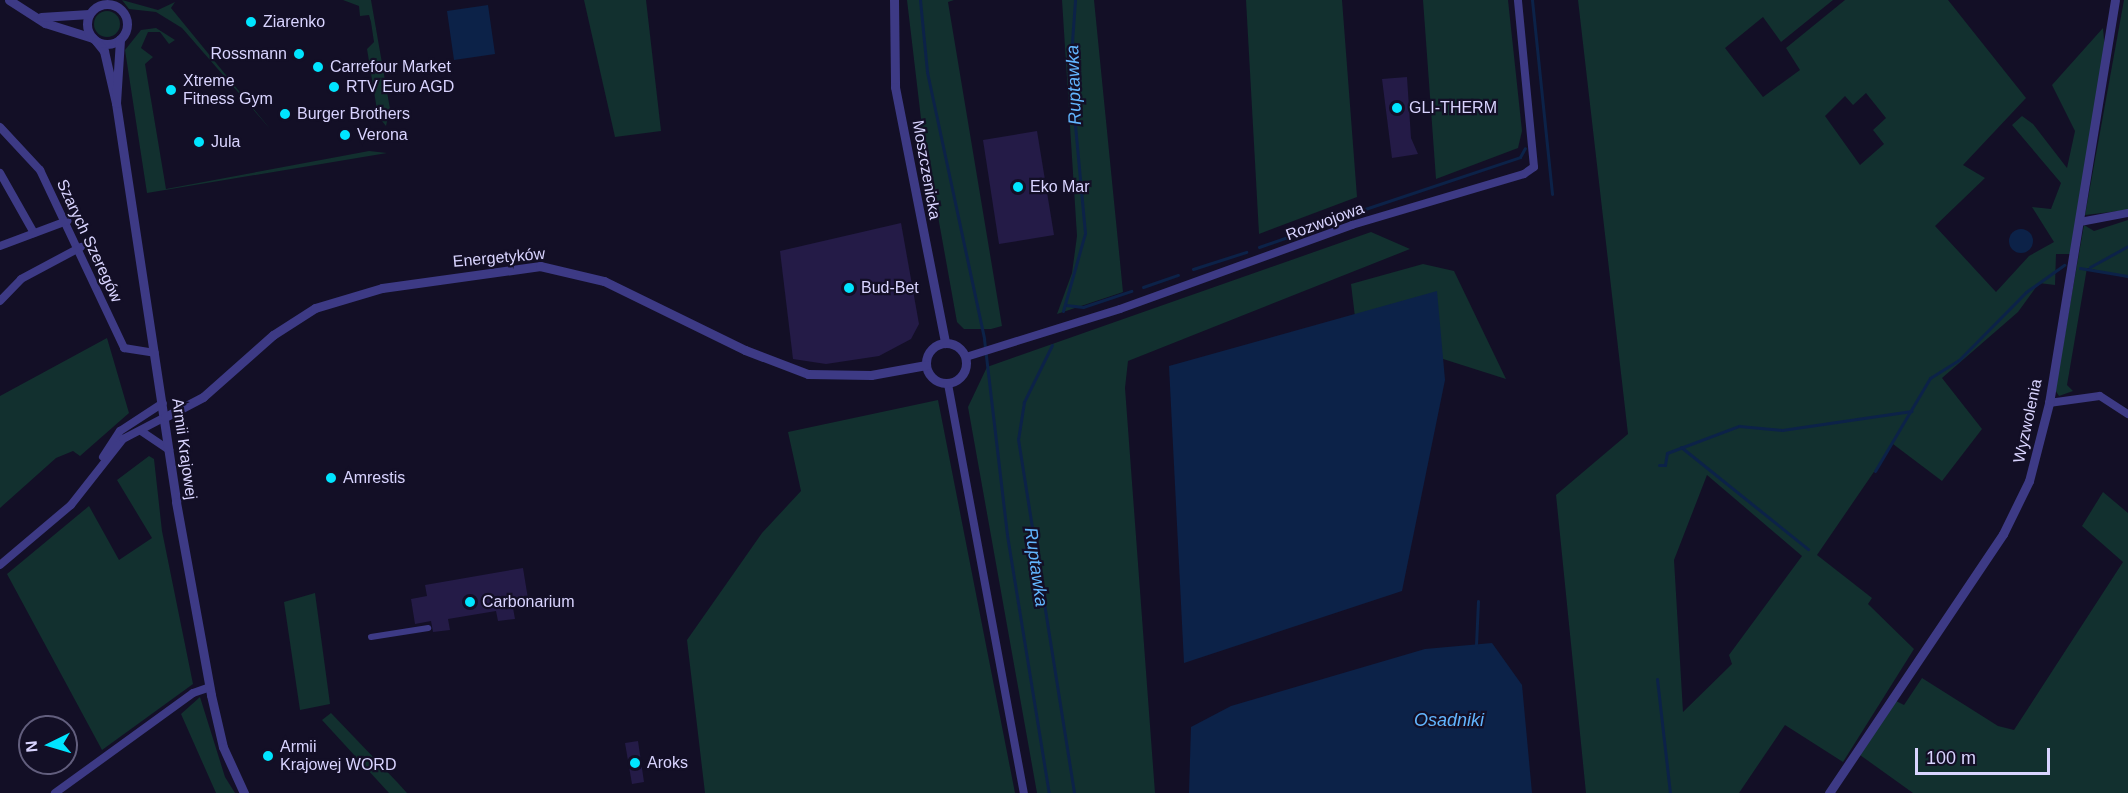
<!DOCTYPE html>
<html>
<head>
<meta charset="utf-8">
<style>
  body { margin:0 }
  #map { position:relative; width:2128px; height:793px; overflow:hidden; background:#130f26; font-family:Arial,sans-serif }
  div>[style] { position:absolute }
  .green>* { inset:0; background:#12302f }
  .round { border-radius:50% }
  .water>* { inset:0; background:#0c2248 }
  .stream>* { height:3px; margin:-1.5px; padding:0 1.5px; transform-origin:1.5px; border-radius:1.5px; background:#0c2248 }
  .building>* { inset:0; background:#241b47 }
  .pedestrian>* { height:6px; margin:-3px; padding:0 3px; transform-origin:3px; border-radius:3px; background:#3d3a85 }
  .minor>* { height:8px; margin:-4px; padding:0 4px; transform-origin:4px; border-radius:4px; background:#3d3a85 }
  .tertiary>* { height:9px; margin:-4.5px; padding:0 4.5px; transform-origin:4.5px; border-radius:4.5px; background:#3d3a85 }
  .tertiary>.ring { margin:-4.5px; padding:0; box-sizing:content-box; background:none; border:9px solid #3d3a85; border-radius:50% }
  .dots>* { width:16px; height:16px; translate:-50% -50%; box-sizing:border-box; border:3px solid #130f26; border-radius:50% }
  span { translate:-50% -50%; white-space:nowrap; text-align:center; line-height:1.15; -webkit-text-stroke:4.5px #130f26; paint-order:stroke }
  .poi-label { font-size:16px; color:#d9d4ff }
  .left { translate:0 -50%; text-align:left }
  .right { translate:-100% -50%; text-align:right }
  .street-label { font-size:16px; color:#d9d4ff }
  .water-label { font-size:18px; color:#62b6ff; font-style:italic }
  .north { position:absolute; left:18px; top:715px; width:60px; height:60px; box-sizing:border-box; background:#130f26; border:2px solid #625e7d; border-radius:50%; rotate:265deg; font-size:16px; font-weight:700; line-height:24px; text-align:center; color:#d9d4ff }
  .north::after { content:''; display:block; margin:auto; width:21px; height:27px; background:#00e5ff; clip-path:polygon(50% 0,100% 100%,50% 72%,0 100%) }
  .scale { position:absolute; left:1915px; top:748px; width:135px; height:27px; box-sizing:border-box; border:3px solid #d9d4ff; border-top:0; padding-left:8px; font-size:18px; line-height:21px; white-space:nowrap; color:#d9d4ff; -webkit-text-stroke:4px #130f26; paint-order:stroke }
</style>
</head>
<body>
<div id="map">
  <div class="green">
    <i style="clip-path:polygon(122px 0,158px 10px,175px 2px,171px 8px,271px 130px,182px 28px,156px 12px,129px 9px)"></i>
    <i style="clip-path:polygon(343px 0,371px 0,390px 109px,386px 126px,378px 116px,367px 49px,374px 42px,371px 22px,369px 15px,360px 16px,359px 6px)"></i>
    <i style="clip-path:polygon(584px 0,646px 0,661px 131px,615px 137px)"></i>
    <i style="clip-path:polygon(907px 0,954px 0,948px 2px,1002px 326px,991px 329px,964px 329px,957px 322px,922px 127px)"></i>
    <i style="clip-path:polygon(1062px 0,1094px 0,1123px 292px,1057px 314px,1072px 273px,1077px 236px)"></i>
    <i style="clip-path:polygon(1246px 0,1342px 0,1357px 197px,1259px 234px)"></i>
    <i style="clip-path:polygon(1423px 0,1508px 0,1522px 131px,1518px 148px,1436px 179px)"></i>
    <i style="clip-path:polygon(evenodd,1578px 0,1833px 0,1781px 42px,1763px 17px,1725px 48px,1763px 97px,1800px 70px,1786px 48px,1845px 0,1948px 0,2026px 98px,1963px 165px,1985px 178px,1935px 226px,1996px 292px,2029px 256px,2054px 242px,2032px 207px,2051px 209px,2061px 183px,2012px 125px,2022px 116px,2033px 124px,2067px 168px,2075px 131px,2052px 85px,2103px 28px,2105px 51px,2071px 254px,2056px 254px,2055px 285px,2039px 283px,2018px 312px,1942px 378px,1982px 429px,1942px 481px,1893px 444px,1817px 555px,1872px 598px,1868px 604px,1914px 649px,1843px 762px,1785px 725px,1739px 793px,1586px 793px,1556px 495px,1628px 434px,1578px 0,1866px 93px,1886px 118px,1873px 130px,1884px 144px,1860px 165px,1825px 116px,1845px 96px,1853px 105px,1866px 93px,1578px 0,1707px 475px,1802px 556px,1729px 655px,1732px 664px,1683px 712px,1674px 560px,1707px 475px)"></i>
    <i style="clip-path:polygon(2124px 0,2128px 0,2128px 210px,2085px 215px)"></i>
    <i class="round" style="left:94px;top:11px;width:26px;height:26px"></i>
    <i style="clip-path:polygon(156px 28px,175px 40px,258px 138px,175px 40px,169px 44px,160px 32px,148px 32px,141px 48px,153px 57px,145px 64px,166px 189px,369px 151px,387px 153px,147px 193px,125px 50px,141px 30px)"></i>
    <i style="clip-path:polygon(2128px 220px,2128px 278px,2087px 268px,2067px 385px,2073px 391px,2059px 396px,2055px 390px,2084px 225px,2094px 231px)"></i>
    <i style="clip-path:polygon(1371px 232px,1410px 249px,1128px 361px,1125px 388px,1155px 793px,1037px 793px,968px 407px,987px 367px)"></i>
    <i style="clip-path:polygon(1423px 264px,1454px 271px,1506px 379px,1440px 358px,1355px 317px,1351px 284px)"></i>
    <i style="clip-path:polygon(107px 338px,129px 413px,80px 456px,73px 451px,56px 458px,0 508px,0 396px)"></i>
    <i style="clip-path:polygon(938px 400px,1015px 793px,705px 793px,687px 640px,762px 533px,801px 491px,788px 432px)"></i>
    <i style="clip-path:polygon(149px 456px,154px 459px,162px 531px,193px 684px,102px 750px,7px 574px,89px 506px,119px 560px,152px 538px,117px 480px)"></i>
    <i style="clip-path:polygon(2103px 492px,2128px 513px,2128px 793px,1913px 793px,1860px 755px,1896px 701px,1904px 705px,1922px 678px,1998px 726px,2014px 730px,2123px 562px,2082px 526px)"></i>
    <i style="clip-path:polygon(315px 593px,330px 704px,300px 710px,284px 602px)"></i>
    <i style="clip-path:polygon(200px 697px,225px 777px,235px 793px,216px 793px,181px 714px)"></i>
    <i style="clip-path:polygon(331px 713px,397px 782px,407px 793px,389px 793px,322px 720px)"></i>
  </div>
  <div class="water">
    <i style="clip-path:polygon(488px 5px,495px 54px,454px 60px,447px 11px)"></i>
    <i class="round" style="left:2009px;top:229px;width:24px;height:24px"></i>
    <i style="clip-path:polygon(1437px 291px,1445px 380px,1402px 591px,1184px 663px,1169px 366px)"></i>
    <i style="clip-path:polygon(1492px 643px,1522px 685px,1532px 793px,1189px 793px,1191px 727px,1231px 706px,1425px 649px)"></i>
  </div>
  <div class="stream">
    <i style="left:920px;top:0;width:72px;rotate:84.4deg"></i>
    <i style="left:927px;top:72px;width:273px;rotate:77.9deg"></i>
    <i style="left:984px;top:339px;width:197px;rotate:83.3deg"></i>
    <i style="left:1007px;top:535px;width:261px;rotate:80.8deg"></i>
    <i style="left:1532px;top:0;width:195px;rotate:84.1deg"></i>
    <i style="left:1356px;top:212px;width:173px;rotate:-18.5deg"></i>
    <i style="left:1520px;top:157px;width:10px;rotate:-61deg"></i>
    <i style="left:1259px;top:247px;width:88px;rotate:-19.3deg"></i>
    <i style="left:2090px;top:267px;width:43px;rotate:-28.9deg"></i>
    <i style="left:2080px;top:268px;width:49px;rotate:9.5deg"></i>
    <i style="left:1193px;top:269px;width:56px;rotate:-17.8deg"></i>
    <i style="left:1143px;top:287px;width:37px;rotate:-19deg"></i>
    <i style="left:1066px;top:305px;width:17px;rotate:7deg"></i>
    <i style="left:1083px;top:307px;width:51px;rotate:-18.4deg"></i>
    <i style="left:1063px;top:311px;width:81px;rotate:-74.2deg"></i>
    <i style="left:1085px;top:233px;width:164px;rotate:-95.3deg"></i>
    <i style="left:1070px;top:70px;width:70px;rotate:-85.9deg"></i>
    <i style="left:1052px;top:345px;width:64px;rotate:116.2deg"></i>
    <i style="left:1024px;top:402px;width:37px;rotate:99deg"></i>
    <i style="left:1018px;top:439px;width:358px;rotate:81deg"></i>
    <i style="left:1681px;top:447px;width:163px;rotate:38.8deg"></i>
    <i style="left:1659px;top:465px;width:6px"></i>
    <i style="left:1665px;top:465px;width:12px;rotate:-81deg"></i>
    <i style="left:1667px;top:453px;width:77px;rotate:-20.6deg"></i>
    <i style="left:1739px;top:426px;width:43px;rotate:5.3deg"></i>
    <i style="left:1782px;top:430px;width:131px;rotate:-8.3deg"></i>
    <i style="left:1875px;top:471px;width:108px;rotate:-59.4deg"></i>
    <i style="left:1930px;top:378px;width:34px;rotate:-32deg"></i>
    <i style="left:1959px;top:360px;width:95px;rotate:-45.4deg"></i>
    <i style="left:2026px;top:292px;width:47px;rotate:-35.4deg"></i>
    <i style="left:1476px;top:645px;width:44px;rotate:-87.4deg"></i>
    <i style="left:1657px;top:679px;width:115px;rotate:83.5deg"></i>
  </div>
  <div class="building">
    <i style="clip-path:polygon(1407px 77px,1411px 138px,1418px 154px,1392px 158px,1382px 79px)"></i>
    <i style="clip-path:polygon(1037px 131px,1054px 235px,999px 244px,983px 140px)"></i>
    <i style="clip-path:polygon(901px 223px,919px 324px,911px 339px,879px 356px,826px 364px,793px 359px,780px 251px)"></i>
    <i style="clip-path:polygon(523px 568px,529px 605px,513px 608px,515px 619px,498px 621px,496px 611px,448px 619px,450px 630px,433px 632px,431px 621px,415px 624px,411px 599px,427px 596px,425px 585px)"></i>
    <i style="clip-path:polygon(638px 741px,644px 782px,632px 784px,625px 743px)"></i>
  </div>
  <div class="pedestrian">
    <i style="left:371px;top:637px;width:58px;rotate:-9deg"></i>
  </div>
  <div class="minor">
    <i style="left:0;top:127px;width:59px;rotate:47.1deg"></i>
    <i style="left:40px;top:170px;width:197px;rotate:64.7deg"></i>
    <i style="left:124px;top:348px;width:31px;rotate:9deg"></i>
    <i style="left:0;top:173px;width:69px;rotate:60.5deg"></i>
    <i style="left:2080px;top:222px;width:49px;rotate:-10.6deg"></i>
    <i style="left:0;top:246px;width:72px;rotate:-20.5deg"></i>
    <i style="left:0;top:301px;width:30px;rotate:-46deg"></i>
    <i style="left:21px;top:279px;width:68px;rotate:-28.1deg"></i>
    <i style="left:966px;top:357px;width:161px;rotate:-17.3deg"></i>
    <i style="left:1120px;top:309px;width:247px;rotate:-19.9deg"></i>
    <i style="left:1352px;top:225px;width:179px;rotate:-16.5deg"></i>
    <i style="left:1524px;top:174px;width:12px;rotate:-35deg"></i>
    <i style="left:1534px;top:167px;width:168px;rotate:-95.5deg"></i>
    <i style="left:948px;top:384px;width:416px;rotate:79.5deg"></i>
    <i style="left:2049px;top:403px;width:51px;rotate:-7.8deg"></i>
    <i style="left:2100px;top:396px;width:33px;rotate:33deg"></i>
    <i style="left:141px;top:431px;width:34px;rotate:34deg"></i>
    <i style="left:103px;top:457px;width:31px;rotate:-57deg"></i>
    <i style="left:120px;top:431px;width:51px;rotate:-33.1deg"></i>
    <i style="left:0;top:565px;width:93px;rotate:-40.2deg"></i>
    <i style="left:71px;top:505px;width:84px;rotate:-51.8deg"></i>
    <i style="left:123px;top:439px;width:47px;rotate:-27.6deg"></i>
    <i style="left:55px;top:793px;width:170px;rotate:-35.9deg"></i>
    <i style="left:193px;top:693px;width:18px;rotate:-19deg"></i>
  </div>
  <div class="tertiary">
    <i style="left:9px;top:0;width:43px;rotate:32.6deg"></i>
    <i style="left:45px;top:23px;width:50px;rotate:17.4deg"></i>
    <i style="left:894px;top:0;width:87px;rotate:89.3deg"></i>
    <i style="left:895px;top:87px;width:261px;rotate:78.9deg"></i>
    <i class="ring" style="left:87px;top:4px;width:31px;height:31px"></i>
    <i style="left:41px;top:17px;width:48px;rotate:-3.6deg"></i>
    <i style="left:96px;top:41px;width:13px;rotate:51deg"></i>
    <i style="left:104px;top:51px;width:53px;rotate:77deg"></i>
    <i style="left:116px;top:103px;width:403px;rotate:81.4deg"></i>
    <i style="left:176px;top:502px;width:196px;rotate:79.7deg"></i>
    <i style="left:211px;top:695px;width:53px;rotate:77deg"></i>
    <i style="left:223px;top:747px;width:51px;rotate:65.5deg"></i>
    <i style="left:116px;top:103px;width:64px;rotate:-86.4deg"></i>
    <i class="ring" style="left:926px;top:343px;width:31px;height:31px"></i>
    <i style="left:165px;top:417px;width:43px;rotate:-27.8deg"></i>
    <i style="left:203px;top:397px;width:94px;rotate:-41.5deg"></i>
    <i style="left:273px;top:335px;width:50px;rotate:-32.7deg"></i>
    <i style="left:315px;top:308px;width:70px;rotate:-16.6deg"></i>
    <i style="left:382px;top:288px;width:160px;rotate:-7.9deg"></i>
    <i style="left:540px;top:266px;width:66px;rotate:13.2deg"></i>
    <i style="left:604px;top:281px;width:157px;rotate:26.1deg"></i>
    <i style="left:745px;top:350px;width:67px;rotate:20.9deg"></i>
    <i style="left:808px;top:374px;width:63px;rotate:0.9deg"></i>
    <i style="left:871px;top:375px;width:56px;rotate:-10.3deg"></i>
    <i style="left:1829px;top:793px;width:312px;rotate:-56.1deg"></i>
    <i style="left:2003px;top:534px;width:59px;rotate:-63.9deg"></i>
    <i style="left:2029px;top:481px;width:81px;rotate:-75.6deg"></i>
    <i style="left:2049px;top:403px;width:408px;rotate:-80.7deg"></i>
  </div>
  <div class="dots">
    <i style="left:251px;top:22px;background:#00e5ff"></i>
    <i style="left:299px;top:54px;background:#00e5ff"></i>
    <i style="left:318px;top:67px;background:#00e5ff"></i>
    <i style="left:334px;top:87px;background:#00e5ff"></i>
    <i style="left:171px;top:90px;background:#00e5ff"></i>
    <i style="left:1397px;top:108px;background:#00e5ff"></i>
    <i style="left:285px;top:114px;background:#00e5ff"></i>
    <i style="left:345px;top:135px;background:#00e5ff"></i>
    <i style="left:199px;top:142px;background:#00e5ff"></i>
    <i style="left:1018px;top:187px;background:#00e5ff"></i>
    <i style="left:849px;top:288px;background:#00e5ff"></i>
    <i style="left:331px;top:478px;background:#00e5ff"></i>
    <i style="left:470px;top:602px;background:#00e5ff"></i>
    <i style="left:268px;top:756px;background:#00e5ff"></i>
    <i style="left:635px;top:763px;background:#00e5ff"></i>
  </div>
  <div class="poi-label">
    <span class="left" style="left:263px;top:22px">Ziarenko</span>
    <span class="right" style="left:287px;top:54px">Rossmann</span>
    <span class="left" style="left:330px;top:67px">Carrefour Market</span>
    <span class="left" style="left:183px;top:90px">Xtreme<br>Fitness Gym</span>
    <span class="left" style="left:346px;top:87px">RTV Euro AGD</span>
    <span class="left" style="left:1409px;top:108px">GLI-THERM</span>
    <span class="left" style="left:297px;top:114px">Burger Brothers</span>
    <span class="left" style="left:357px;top:135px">Verona</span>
    <span class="left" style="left:211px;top:142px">Jula</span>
    <span class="left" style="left:1030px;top:187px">Eko Mar</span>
    <span class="left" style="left:861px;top:288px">Bud-Bet</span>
    <span class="left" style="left:343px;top:478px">Amrestis</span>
    <span class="left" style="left:482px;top:602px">Carbonarium</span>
    <span class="left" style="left:280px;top:756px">Armii<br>Krajowej WORD</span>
    <span class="left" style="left:647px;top:763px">Aroks</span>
  </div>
  <div class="street-label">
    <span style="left:926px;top:170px;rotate:80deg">Moszczenicka</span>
    <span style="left:1325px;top:222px;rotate:-20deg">Rozwojowa</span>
    <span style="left:89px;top:241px;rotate:65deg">Szarych Szeregów</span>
    <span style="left:499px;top:258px;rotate:-5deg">Energetyków</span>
    <span style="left:2028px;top:421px;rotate:-78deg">Wyzwolenia</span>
    <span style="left:184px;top:449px;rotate:82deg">Armii Krajowej</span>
  </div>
  <div class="water-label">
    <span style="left:1074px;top:85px;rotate:-92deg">Ruptawka</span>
    <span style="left:1036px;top:567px;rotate:82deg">Ruptawka</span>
    <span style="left:1449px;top:720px">Osadniki</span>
  </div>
  <div class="north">N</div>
  <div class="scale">100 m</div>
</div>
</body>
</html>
